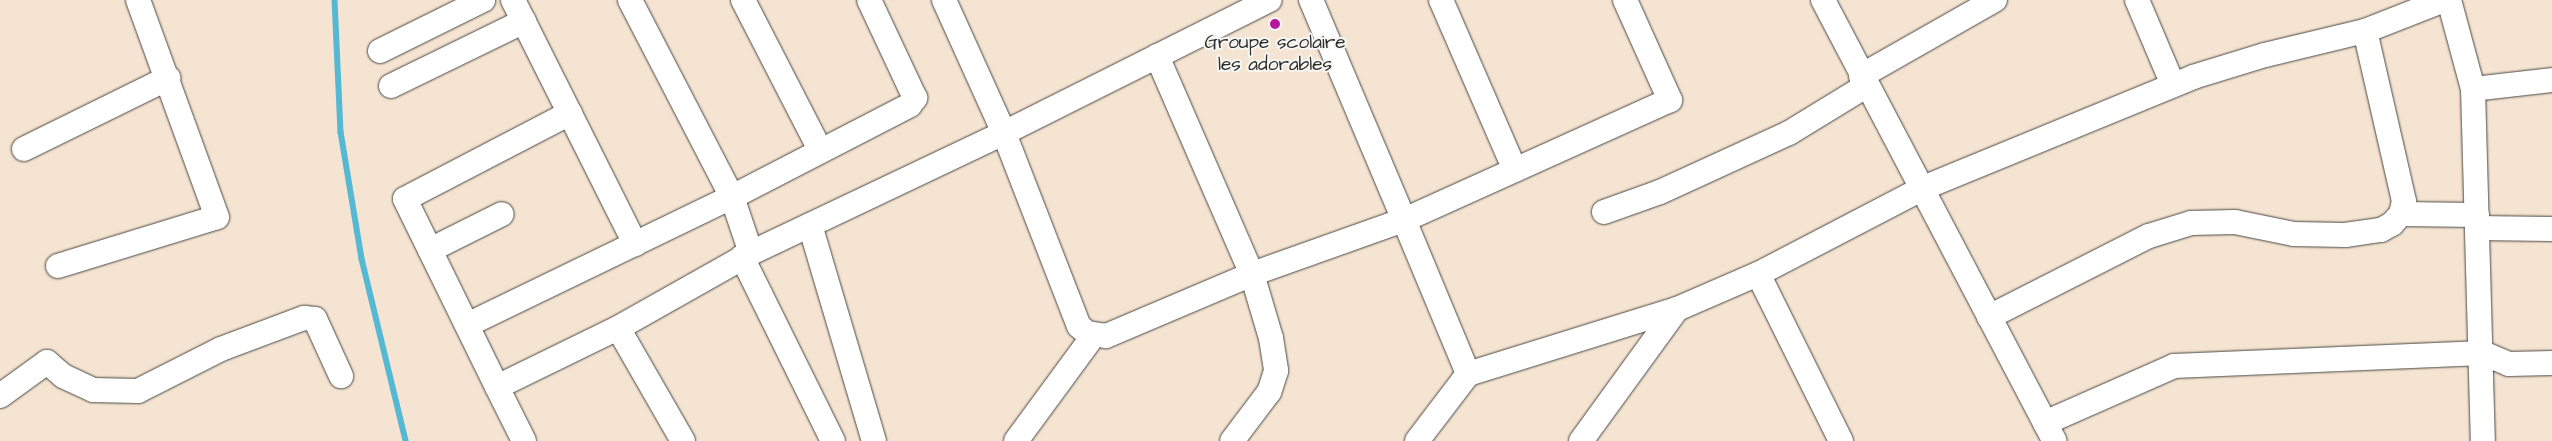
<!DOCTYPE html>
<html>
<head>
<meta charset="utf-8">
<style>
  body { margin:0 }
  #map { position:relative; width:2552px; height:441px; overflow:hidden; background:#f5e4d1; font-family:"Architects Daughter",sans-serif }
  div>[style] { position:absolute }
  .stream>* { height:5.5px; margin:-2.75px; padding:0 2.75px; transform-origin:2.75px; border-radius:2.75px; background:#55b9d3 }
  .roads { filter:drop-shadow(0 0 1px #494744) drop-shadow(0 0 1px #494744) }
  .minor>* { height:24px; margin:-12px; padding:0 12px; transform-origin:12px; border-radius:12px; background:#fff }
  .dots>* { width:14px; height:14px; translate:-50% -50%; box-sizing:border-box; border:2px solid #f6f6f2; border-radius:50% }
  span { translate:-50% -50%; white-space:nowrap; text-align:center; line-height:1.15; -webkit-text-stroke:4px #f6f6f2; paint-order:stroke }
  .poi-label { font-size:19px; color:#2b2b2b }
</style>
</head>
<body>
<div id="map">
  <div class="stream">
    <i style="left:335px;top:0;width:132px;rotate:87.4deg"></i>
    <i style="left:341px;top:132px;width:129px;rotate:80.6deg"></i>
    <i style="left:362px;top:259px;width:187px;rotate:76.4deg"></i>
  </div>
  <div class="roads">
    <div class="minor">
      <i style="left:513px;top:0;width:273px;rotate:63.4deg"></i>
      <i style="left:743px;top:0;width:169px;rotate:62.8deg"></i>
      <i style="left:944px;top:0;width:146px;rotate:65.7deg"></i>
      <i style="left:1004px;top:133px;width:207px;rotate:68.8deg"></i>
      <i style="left:1079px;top:326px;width:11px;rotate:41deg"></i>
      <i style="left:1087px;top:333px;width:19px;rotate:9deg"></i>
      <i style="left:1106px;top:336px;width:159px;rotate:-23deg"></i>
      <i style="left:1252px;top:274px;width:161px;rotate:-19.6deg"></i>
      <i style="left:1404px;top:220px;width:239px;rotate:-112.9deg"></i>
      <i style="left:1441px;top:0;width:185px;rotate:66.5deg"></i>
      <i style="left:1625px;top:0;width:110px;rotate:65.8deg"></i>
      <i style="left:1670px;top:100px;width:292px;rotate:155.7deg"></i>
      <i style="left:1404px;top:220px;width:167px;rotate:67.4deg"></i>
      <i style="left:1468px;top:374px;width:219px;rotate:-17.3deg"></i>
      <i style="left:1823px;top:0;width:498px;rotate:62.3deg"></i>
      <i style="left:2137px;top:0;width:92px;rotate:67deg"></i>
      <i style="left:2449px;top:0;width:92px;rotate:74.9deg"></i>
      <i style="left:2473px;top:89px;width:352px;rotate:88.4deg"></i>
      <i style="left:380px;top:51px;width:115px;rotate:-26.3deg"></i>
      <i style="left:1157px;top:56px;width:238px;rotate:66.5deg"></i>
      <i style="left:1252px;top:274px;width:67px;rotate:73.5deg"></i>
      <i style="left:1271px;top:338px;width:33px;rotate:81deg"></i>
      <i style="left:1276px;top:371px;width:22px;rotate:108deg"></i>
      <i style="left:1269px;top:392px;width:61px;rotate:127.1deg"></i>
      <i style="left:1861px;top:76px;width:154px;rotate:-29.6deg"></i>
      <i style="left:391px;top:86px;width:148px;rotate:-26deg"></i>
      <i style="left:2473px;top:89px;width:80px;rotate:-6.5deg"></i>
      <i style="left:570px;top:113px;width:186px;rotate:152.5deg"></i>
      <i style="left:405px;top:199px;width:209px;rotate:63.9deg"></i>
      <i style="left:497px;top:387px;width:135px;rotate:-26deg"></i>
      <i style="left:24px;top:149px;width:161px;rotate:-26.2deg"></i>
      <i style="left:1604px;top:212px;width:59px;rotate:-19.7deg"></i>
      <i style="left:1660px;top:192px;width:142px;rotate:-24.6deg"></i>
      <i style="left:1789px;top:133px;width:90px;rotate:-31.4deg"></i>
      <i style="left:2401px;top:214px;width:76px;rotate:0.8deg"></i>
      <i style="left:810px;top:225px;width:225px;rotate:73.5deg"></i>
      <i style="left:2477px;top:228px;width:75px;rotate:0.8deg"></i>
      <i style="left:430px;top:250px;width:80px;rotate:-26.6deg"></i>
      <i style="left:751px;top:253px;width:59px;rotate:-108.7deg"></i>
      <i style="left:732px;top:197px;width:200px;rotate:-27.3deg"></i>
      <i style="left:910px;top:105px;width:9px;rotate:-54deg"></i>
      <i style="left:915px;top:98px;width:108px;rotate:-115.1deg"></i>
      <i style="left:742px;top:257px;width:205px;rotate:63.7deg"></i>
      <i style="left:58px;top:266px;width:166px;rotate:-17.1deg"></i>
      <i style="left:217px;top:217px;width:231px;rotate:-110deg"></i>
      <i style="left:1989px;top:317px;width:179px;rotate:-26.9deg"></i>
      <i style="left:2149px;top:236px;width:44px;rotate:-17.2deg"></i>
      <i style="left:2191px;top:223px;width:44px;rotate:-1.3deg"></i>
      <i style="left:2235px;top:222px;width:60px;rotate:11.5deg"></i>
      <i style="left:2294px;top:234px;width:51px;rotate:1.1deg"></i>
      <i style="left:2345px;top:235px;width:36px;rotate:-8deg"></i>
      <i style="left:2381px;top:230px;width:13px;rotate:-29deg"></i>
      <i style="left:2392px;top:224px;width:13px;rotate:-48deg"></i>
      <i style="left:2401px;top:214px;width:13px;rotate:-77deg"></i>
      <i style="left:2404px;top:201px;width:174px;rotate:-102.9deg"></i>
      <i style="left:467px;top:325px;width:294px;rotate:-25.8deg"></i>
      <i style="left:732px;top:197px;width:222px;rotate:-117.4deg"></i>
      <i style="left:497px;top:387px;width:60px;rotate:63.4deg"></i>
      <i style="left:0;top:396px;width:58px;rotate:-35.9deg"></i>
      <i style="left:47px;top:362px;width:21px;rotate:41deg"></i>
      <i style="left:63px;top:376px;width:33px;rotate:25deg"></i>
      <i style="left:93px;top:390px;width:45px;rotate:1.3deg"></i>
      <i style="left:138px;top:391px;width:93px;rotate:-26.8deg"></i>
      <i style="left:221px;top:349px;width:89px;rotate:-20.5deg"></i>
      <i style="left:304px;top:318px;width:11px;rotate:5deg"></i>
      <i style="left:315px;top:319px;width:63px;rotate:65.5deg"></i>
      <i style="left:2045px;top:423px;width:141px;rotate:-23.8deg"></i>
      <i style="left:2174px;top:366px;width:309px;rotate:-2.4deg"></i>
      <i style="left:2483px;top:353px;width:28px;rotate:23deg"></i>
      <i style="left:2509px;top:364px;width:43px;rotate:-1.3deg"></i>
      <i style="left:683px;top:441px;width:130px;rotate:-119.9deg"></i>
      <i style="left:618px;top:328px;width:153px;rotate:-29.4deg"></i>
      <i style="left:751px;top:253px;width:280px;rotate:-25.4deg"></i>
      <i style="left:1004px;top:133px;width:297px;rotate:-26.6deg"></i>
      <i style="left:1016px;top:441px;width:132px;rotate:-53.7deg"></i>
      <i style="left:1417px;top:441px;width:84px;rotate:-52.7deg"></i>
      <i style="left:1581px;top:441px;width:163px;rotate:-54deg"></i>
      <i style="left:1677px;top:309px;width:88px;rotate:-23.4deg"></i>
      <i style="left:1841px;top:441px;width:186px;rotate:-116.4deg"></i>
      <i style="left:1758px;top:274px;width:186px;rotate:-27.5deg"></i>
      <i style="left:1923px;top:188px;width:292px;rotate:-22.3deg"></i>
      <i style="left:2193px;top:77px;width:75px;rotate:-17deg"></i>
      <i style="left:2265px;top:55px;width:103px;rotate:-13.5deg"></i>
      <i style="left:2365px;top:31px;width:85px;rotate:-21.4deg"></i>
    </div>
  </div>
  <div class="dots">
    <i style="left:1275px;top:24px;background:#b5179e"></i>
  </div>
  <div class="poi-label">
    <span style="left:1275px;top:54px">Groupe scolaire<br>les adorables</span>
  </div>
</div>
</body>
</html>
